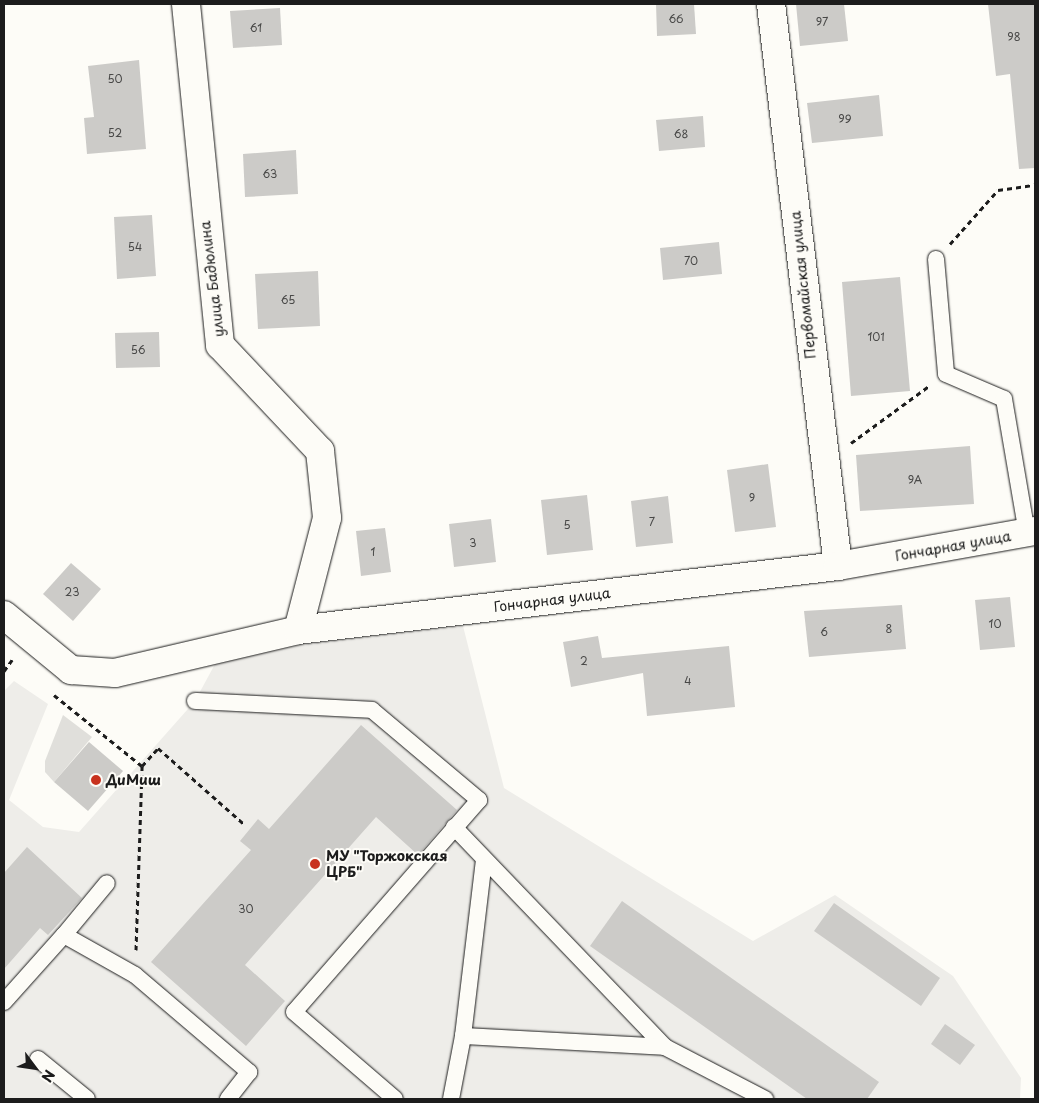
<!DOCTYPE html>
<html>
<head>
<meta charset="utf-8">
<style>
  body { margin:0 }
  #map { position:relative; width:1039px; height:1103px; overflow:hidden; background:#fdfcf7; font-family:"Playpen Sans",sans-serif }
  div>[style] { position:absolute }
  .built>* { inset:0; background:#eeede9 }
  .green>* { inset:0; background:#e0dfdb }
  .building>* { inset:0; background:#cccbc8 }
  .path>* { height:3px; margin-top:-1.5px; transform-origin:0; background:repeating-linear-gradient(90deg,#1c1c1c 0 5px,transparent 0 9px) }
  .roads { filter:drop-shadow(0 0 1px #1c1c1c) drop-shadow(0 0 1px #1c1c1c) }
  .lane>* { height:16px; margin:-8px; padding:0 8px; transform-origin:8px; border-radius:8px; background:#fdfcf7 }
  .street>* { height:28px; margin:-14px; padding:0 14px; transform-origin:14px; border-radius:14px; background:#fdfcf7 }
  .secondary>* { height:28px; margin:-14px; padding:0 14px; transform-origin:14px; border-radius:14px; background:#fdfcf7 }
  .dots>* { width:14px; height:14px; translate:-50% -50%; box-sizing:border-box; border:2px solid #fdfcf7; border-radius:50% }
  span { translate:-50% -50%; white-space:nowrap; text-align:center; line-height:1.15; -webkit-text-stroke:4px #fdfcf7; paint-order:stroke }
  .number-label { font-size:11px; color:#484847 }
  .number-label span { -webkit-text-stroke-width:0 }
  .street-label { font-size:14px; color:#1c1c1c }
  .poi-label { font-size:14px; color:#1c1c1c; font-weight:700 }
  .left { translate:0 -50%; text-align:left }
  .frame { position:absolute; inset:0; border:5px solid #1c1c1c; pointer-events:none }
  .north { position:absolute; left:10px; top:1043px; width:50px; height:50px; -webkit-text-stroke:4px #fdfcf7; paint-order:stroke; rotate:121deg; font-size:14px; font-weight:700; line-height:20px; text-align:center; color:#1c1c1c }
  .north::after { content:''; display:block; margin:auto; width:18px; height:22px; background:#1c1c1c; clip-path:polygon(50% 0,100% 100%,50% 72%,0 100%) }
</style>
</head>
<body>
<div id="map">
  <div class="built">
    <i style="clip-path:polygon(463px 626px,504px 788px,753px 941px,835px 895px,953px 976px,1021px 1078px,1020px 1099px,4px 1099px,4px 691px,14px 681px,48px 704px,9px 800px,43px 827px,79px 832px,195px 701px,215px 664px,300px 645px)"></i>
  </div>
  <div class="green">
    <i style="clip-path:polygon(63px 715px,92px 737px,54px 782px,45px 772px,45px 761px)"></i>
  </div>
  <div class="building">
    <i style="clip-path:polygon(656px 4px,694px 4px,696px 34px,657px 36px)"></i>
    <i style="clip-path:polygon(796px 4px,844px 4px,848px 41px,800px 46px)"></i>
    <i style="clip-path:polygon(988px 4px,1035px 4px,1035px 168px,1019px 169px,1010px 74px,996px 76px)"></i>
    <i style="clip-path:polygon(280px 8px,282px 45px,233px 48px,230px 11px)"></i>
    <i style="clip-path:polygon(139px 60px,146px 149px,87px 154px,84px 118px,94px 117px,88px 66px)"></i>
    <i style="clip-path:polygon(879px 95px,883px 136px,812px 143px,807px 103px)"></i>
    <i style="clip-path:polygon(703px 116px,705px 147px,659px 151px,656px 120px)"></i>
    <i style="clip-path:polygon(296px 150px,298px 194px,245px 197px,243px 154px)"></i>
    <i style="clip-path:polygon(152px 215px,156px 276px,117px 279px,114px 217px)"></i>
    <i style="clip-path:polygon(719px 242px,722px 274px,663px 280px,660px 248px)"></i>
    <i style="clip-path:polygon(318px 271px,320px 326px,258px 329px,255px 274px)"></i>
    <i style="clip-path:polygon(900px 277px,910px 391px,851px 396px,842px 282px)"></i>
    <i style="clip-path:polygon(159px 332px,160px 367px,116px 368px,115px 333px)"></i>
    <i style="clip-path:polygon(970px 446px,974px 504px,860px 511px,856px 455px)"></i>
    <i style="clip-path:polygon(768px 464px,776px 527px,735px 532px,727px 470px)"></i>
    <i style="clip-path:polygon(587px 495px,593px 550px,547px 555px,541px 500px)"></i>
    <i style="clip-path:polygon(668px 496px,673px 543px,636px 547px,631px 501px)"></i>
    <i style="clip-path:polygon(491px 519px,496px 562px,454px 567px,449px 524px)"></i>
    <i style="clip-path:polygon(385px 528px,391px 572px,361px 576px,356px 531px)"></i>
    <i style="clip-path:polygon(71px 563px,101px 589px,73px 621px,43px 594px)"></i>
    <i style="clip-path:polygon(1010px 597px,1015px 647px,980px 650px,975px 600px)"></i>
    <i style="clip-path:polygon(902px 605px,906px 649px,809px 657px,804px 611px)"></i>
    <i style="clip-path:polygon(598px 636px,602px 658px,729px 646px,735px 707px,647px 716px,643px 673px,571px 687px,563px 642px)"></i>
    <i style="clip-path:polygon(361px 725px,457px 810px,418px 855px,376px 817px,245px 965px,285px 1001px,246px 1046px,151px 962px,251px 850px,240px 841px,258px 819px,269px 829px)"></i>
    <i style="clip-path:polygon(89px 742px,123px 771px,88px 811px,54px 782px)"></i>
    <i style="clip-path:polygon(27px 847px,82px 898px,48px 935px,40px 928px,4px 969px,4px 873px)"></i>
    <i style="clip-path:polygon(622px 901px,879px 1082px,867px 1099px,807px 1099px,590px 946px)"></i>
    <i style="clip-path:polygon(834px 903px,940px 978px,921px 1006px,814px 931px)"></i>
    <i style="clip-path:polygon(945px 1024px,975px 1045px,960px 1065px,931px 1044px)"></i>
  </div>
  <div class="path">
    <i style="left:950px;top:244px;width:72px;rotate:-48.4deg"></i>
    <i style="left:998px;top:190px;width:37px;rotate:-8deg"></i>
    <i style="left:851px;top:443px;width:97px;rotate:-36.2deg"></i>
    <i style="left:4px;top:671px;width:14px;rotate:-54deg"></i>
    <i style="left:54px;top:695px;width:113px;rotate:38.9deg"></i>
    <i style="left:136px;top:950px;width:184px;rotate:-88.1deg"></i>
    <i style="left:142px;top:766px;width:24px;rotate:-48deg"></i>
    <i style="left:158px;top:748px;width:115px;rotate:41.5deg"></i>
  </div>
  <div class="roads">
    <div class="lane">
      <i style="left:936px;top:259px;width:115px;rotate:85deg"></i>
      <i style="left:946px;top:374px;width:63px;rotate:23.3deg"></i>
      <i style="left:1004px;top:399px;width:136px;rotate:80.3deg"></i>
      <i style="left:195px;top:701px;width:177px;rotate:2.9deg"></i>
      <i style="left:372px;top:710px;width:140px;rotate:40.1deg"></i>
      <i style="left:479px;top:800px;width:281px;rotate:131.1deg"></i>
      <i style="left:294px;top:1012px;width:133px;rotate:40.7deg"></i>
      <i style="left:454px;top:827px;width:305px;rotate:46.2deg"></i>
      <i style="left:665px;top:1047px;width:113px;rotate:27.5deg"></i>
      <i style="left:64px;top:935px;width:67px;rotate:-50.4deg"></i>
      <i style="left:4px;top:1002px;width:90px;rotate:-48.2deg"></i>
      <i style="left:64px;top:935px;width:81px;rotate:29.4deg"></i>
      <i style="left:135px;top:975px;width:150px;rotate:40.4deg"></i>
      <i style="left:249px;top:1072px;width:34px;rotate:128deg"></i>
      <i style="left:463px;top:1036px;width:176px;rotate:-83.2deg"></i>
      <i style="left:38px;top:1059px;width:63px;rotate:39.2deg"></i>
      <i style="left:451px;top:1099px;width:64px;rotate:-79.2deg"></i>
      <i style="left:463px;top:1036px;width:202px;rotate:3.1deg"></i>
    </div>
    <div class="street">
      <i style="left:186px;top:4px;width:343px;rotate:84.3deg"></i>
      <i style="left:220px;top:345px;width:146px;rotate:46.7deg"></i>
      <i style="left:320px;top:451px;width:67px;rotate:84deg"></i>
      <i style="left:327px;top:518px;width:116px;rotate:104.5deg"></i>
      <i style="left:771px;top:4px;width:566px;rotate:83.2deg"></i>
    </div>
    <div class="secondary">
      <i style="left:4px;top:615px;width:87px;rotate:39.4deg"></i>
      <i style="left:71px;top:670px;width:44px;rotate:3.9deg"></i>
      <i style="left:115px;top:673px;width:188px;rotate:-13.2deg"></i>
      <i style="left:298px;top:630px;width:544px;rotate:-6.76deg"></i>
      <i style="left:838px;top:566px;width:200px;rotate:-10.1deg"></i>
    </div>
  </div>
  <div class="dots">
    <i style="left:96px;top:780px;background:#c8321e"></i>
    <i style="left:315px;top:864px;background:#c8321e"></i>
  </div>
  <div class="number-label">
    <span style="left:676px;top:19px">66</span>
    <span style="left:822px;top:22px">97</span>
    <span style="left:256px;top:28px">61</span>
    <span style="left:1014px;top:37px">98</span>
    <span style="left:115px;top:79px">50</span>
    <span style="left:845px;top:119px">99</span>
    <span style="left:115px;top:133px">52</span>
    <span style="left:681px;top:134px">68</span>
    <span style="left:270px;top:174px">63</span>
    <span style="left:135px;top:247px">54</span>
    <span style="left:691px;top:261px">70</span>
    <span style="left:288px;top:300px">65</span>
    <span style="left:876px;top:337px">101</span>
    <span style="left:138px;top:350px">56</span>
    <span style="left:915px;top:480px">9А</span>
    <span style="left:752px;top:498px">9</span>
    <span style="left:652px;top:522px">7</span>
    <span style="left:567px;top:525px">5</span>
    <span style="left:473px;top:543px">3</span>
    <span style="left:373px;top:552px">1</span>
    <span style="left:72px;top:592px">23</span>
    <span style="left:995px;top:624px">10</span>
    <span style="left:889px;top:629px">8</span>
    <span style="left:824px;top:632px">6</span>
    <span style="left:584px;top:661px">2</span>
    <span style="left:688px;top:681px">4</span>
    <span style="left:246px;top:909px">30</span>
  </div>
  <div class="street-label">
    <span style="left:212px;top:279px;rotate:-97deg">улица Бадюлина</span>
    <span style="left:803px;top:285px;rotate:-96deg">Первомайская улица</span>
    <span style="left:953px;top:546px;rotate:-10deg">Гончарная улица</span>
    <span style="left:552px;top:600px;rotate:-7deg">Гончарная улица</span>
  </div>
  <div class="poi-label">
    <span class="left" style="left:106px;top:780px">ДиМиш</span>
    <span class="left" style="left:326px;top:864px">МУ "Торжокская<br>ЦРБ"</span>
  </div>
  <div class="frame"></div>
  <div class="north">N</div>
</div>
</body>
</html>
